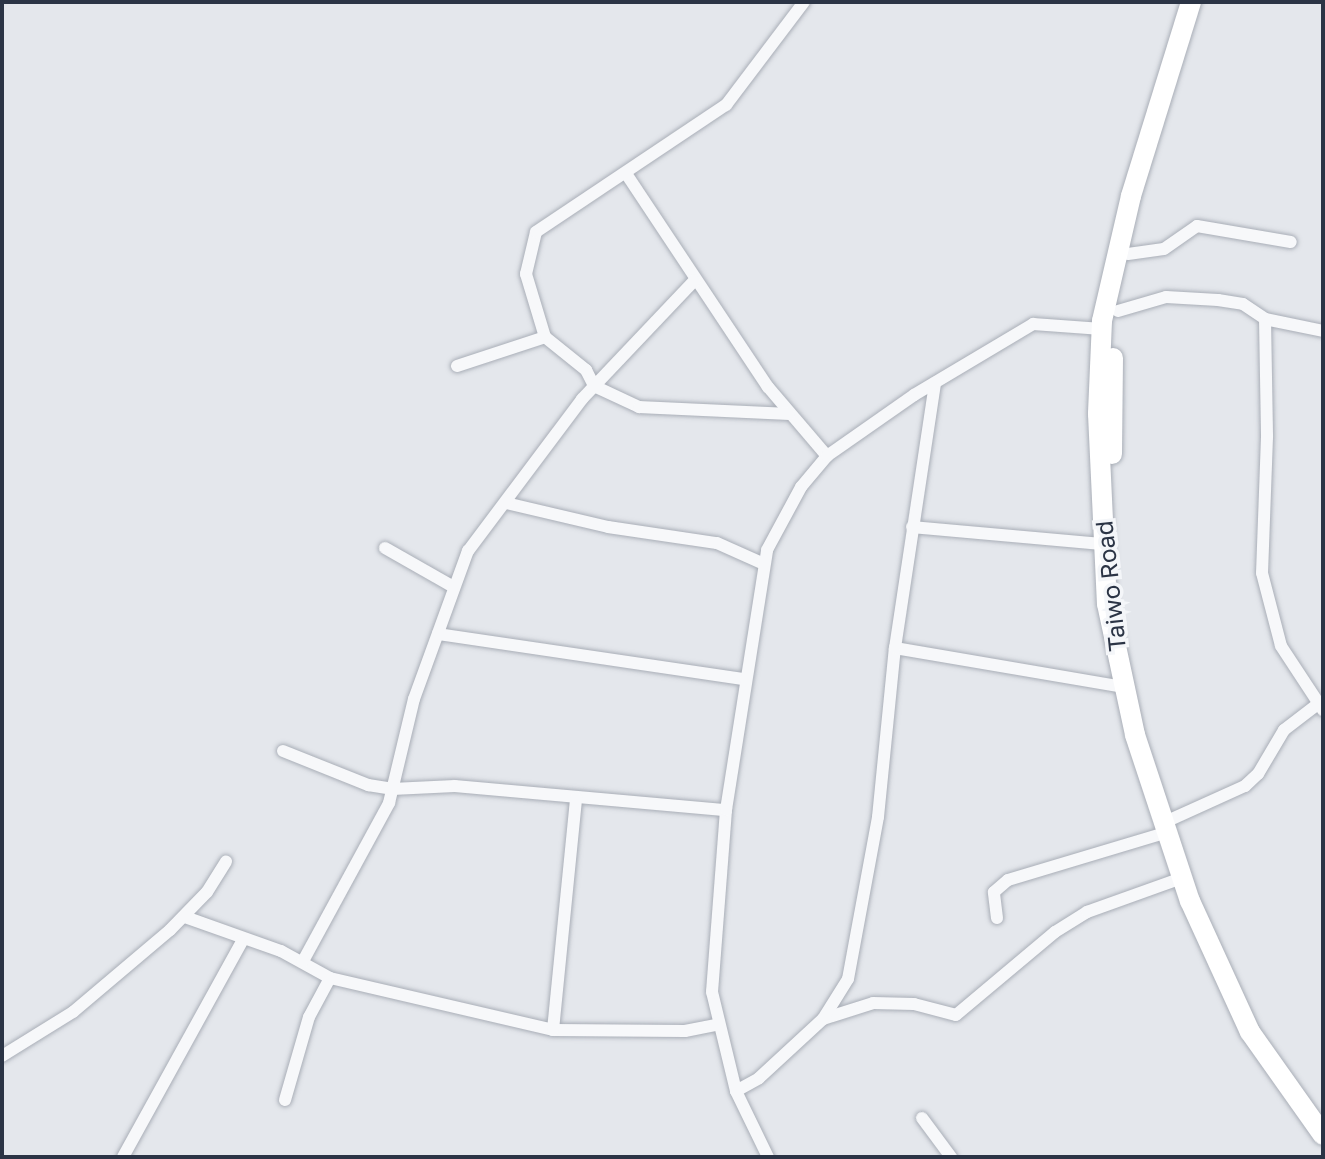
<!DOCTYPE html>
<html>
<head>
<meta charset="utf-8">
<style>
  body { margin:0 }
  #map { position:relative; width:1325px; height:1159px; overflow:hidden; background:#e4e7ec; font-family:"Golos Text",sans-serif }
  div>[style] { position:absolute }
  .roads { filter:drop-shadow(0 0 2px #a9aeb7) drop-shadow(0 0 2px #a9aeb7) }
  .street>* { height:12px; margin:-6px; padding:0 6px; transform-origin:6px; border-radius:6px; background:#f7f8fa }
  .primary>* { height:20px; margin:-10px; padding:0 10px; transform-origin:10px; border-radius:10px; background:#fff }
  span { translate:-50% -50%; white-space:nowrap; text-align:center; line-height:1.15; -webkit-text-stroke:7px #f4f6f9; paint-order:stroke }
  .street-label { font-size:24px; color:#2b3445 }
  .frame { position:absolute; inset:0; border:4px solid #2b3445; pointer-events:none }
</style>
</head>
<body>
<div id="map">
  <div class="roads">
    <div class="street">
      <i style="left:627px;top:175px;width:255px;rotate:56.4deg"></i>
      <i style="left:768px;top:387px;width:91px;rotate:49.5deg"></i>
      <i style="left:1128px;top:254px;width:36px;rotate:-8deg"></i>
      <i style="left:1164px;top:249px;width:40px;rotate:-34.9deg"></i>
      <i style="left:1197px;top:226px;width:95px;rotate:9.7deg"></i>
      <i style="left:1118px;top:311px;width:50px;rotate:-16.3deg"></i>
      <i style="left:1166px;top:297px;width:52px;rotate:3.3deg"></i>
      <i style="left:1218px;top:300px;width:25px;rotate:9deg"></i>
      <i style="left:1243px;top:304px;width:27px;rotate:34deg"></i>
      <i style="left:1265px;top:319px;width:59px;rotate:11.7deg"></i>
      <i style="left:1265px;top:319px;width:118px;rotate:89deg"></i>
      <i style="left:1267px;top:437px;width:136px;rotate:92.1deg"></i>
      <i style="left:1262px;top:573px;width:75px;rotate:75.4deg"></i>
      <i style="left:1281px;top:646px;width:77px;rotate:56.7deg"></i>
      <i style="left:545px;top:337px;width:53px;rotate:38.8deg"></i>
      <i style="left:586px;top:370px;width:18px;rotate:63deg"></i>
      <i style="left:594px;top:386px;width:50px;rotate:25deg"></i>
      <i style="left:639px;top:407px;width:150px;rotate:2.7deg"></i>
      <i style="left:457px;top:366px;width:93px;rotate:-18.2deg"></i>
      <i style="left:545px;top:337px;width:66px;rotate:-106.8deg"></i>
      <i style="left:526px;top:274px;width:43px;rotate:-76.6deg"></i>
      <i style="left:536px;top:232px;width:229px;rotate:-33.8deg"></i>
      <i style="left:726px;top:105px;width:129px;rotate:-52.9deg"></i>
      <i style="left:506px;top:503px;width:105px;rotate:13.2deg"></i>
      <i style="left:608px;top:527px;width:110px;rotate:8.4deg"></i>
      <i style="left:717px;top:543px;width:49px;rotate:24deg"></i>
      <i style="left:912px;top:527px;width:193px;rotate:5.1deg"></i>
      <i style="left:385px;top:548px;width:77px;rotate:29.6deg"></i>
      <i style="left:438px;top:634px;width:309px;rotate:8.4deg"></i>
      <i style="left:895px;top:648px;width:231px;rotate:9.7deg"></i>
      <i style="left:283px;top:751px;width:92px;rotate:21.8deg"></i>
      <i style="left:368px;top:785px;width:24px;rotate:9deg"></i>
      <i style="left:392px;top:789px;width:63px;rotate:-2.7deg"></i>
      <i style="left:455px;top:786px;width:272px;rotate:5.1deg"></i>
      <i style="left:1174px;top:818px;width:78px;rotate:-24.3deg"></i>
      <i style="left:1245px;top:786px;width:18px;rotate:-43deg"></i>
      <i style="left:1258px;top:774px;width:51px;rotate:-59.4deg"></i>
      <i style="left:1284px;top:730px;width:44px;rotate:-37.6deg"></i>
      <i style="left:185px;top:917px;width:102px;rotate:19.5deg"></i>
      <i style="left:281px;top:951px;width:56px;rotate:28.9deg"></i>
      <i style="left:330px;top:978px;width:229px;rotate:13.1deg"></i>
      <i style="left:553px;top:1030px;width:132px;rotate:0.4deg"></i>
      <i style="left:685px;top:1031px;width:33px;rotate:-11deg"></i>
      <i style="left:997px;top:918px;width:26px;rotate:-97deg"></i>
      <i style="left:994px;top:892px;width:18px;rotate:-41deg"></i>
      <i style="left:1008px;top:880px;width:164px;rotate:-16.7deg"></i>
      <i style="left:303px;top:961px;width:180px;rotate:-61.4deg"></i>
      <i style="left:389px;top:803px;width:107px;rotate:-76.5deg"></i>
      <i style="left:414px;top:699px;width:158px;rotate:-70deg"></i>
      <i style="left:468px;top:551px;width:190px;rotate:-53.1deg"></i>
      <i style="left:582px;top:399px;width:163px;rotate:-46.5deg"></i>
      <i style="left:823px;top:1019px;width:52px;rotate:-17.7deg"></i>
      <i style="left:873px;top:1003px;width:41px;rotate:1.4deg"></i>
      <i style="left:914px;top:1004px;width:43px;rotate:14.7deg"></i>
      <i style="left:956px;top:1015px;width:129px;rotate:-40deg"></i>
      <i style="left:1055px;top:932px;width:38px;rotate:-32deg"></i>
      <i style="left:1087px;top:912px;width:101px;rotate:-19.7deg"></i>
      <i style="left:553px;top:1030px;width:233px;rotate:-84.3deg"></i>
      <i style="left:2px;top:1056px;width:84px;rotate:-31.8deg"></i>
      <i style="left:73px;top:1012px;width:127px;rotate:-40.2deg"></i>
      <i style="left:170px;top:930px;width:53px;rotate:-45.8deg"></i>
      <i style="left:207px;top:892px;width:36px;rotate:-58deg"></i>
      <i style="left:736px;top:1091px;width:26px;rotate:-29deg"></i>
      <i style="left:759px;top:1078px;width:87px;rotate:-42.7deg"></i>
      <i style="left:823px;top:1019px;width:47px;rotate:-58deg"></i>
      <i style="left:848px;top:979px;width:165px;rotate:-79.5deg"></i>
      <i style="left:878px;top:817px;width:170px;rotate:-84.3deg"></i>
      <i style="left:895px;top:648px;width:268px;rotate:-81.4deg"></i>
      <i style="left:285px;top:1100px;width:86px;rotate:-73.9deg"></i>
      <i style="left:309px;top:1017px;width:44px;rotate:-61.7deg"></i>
      <i style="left:922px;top:1118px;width:49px;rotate:53.4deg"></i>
      <i style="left:123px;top:1157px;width:248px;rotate:-61.1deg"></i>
      <i style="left:768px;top:1157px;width:73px;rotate:-115.9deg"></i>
      <i style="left:736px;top:1091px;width:102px;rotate:-103.6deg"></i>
      <i style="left:712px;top:992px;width:183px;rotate:-85.6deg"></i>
      <i style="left:726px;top:810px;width:263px;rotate:-81deg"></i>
      <i style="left:767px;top:550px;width:72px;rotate:-61.6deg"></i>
      <i style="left:801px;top:487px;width:40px;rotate:-50deg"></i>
      <i style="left:827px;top:456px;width:106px;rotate:-35deg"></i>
      <i style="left:914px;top:395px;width:139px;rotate:-30.8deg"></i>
      <i style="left:1033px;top:324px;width:69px;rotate:4.1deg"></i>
    </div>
    <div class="primary">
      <i style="left:1191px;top:2px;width:203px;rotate:107.2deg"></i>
      <i style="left:1131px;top:196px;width:128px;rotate:103.1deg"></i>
      <i style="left:1102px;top:321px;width:93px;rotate:92.5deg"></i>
      <i style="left:1098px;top:414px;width:190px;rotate:87.3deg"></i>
      <i style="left:1107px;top:604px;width:134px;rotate:77.9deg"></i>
      <i style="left:1135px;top:735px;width:175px;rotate:71.7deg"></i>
      <i style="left:1190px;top:901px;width:144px;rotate:65.4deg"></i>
      <i style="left:1250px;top:1032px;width:126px;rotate:54.7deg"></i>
      <i style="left:1112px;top:454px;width:96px;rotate:-89.4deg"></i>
    </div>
  </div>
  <div class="street-label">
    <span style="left:1110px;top:586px;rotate:-96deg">Taiwo Road</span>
  </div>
  <div class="frame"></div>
</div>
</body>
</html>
